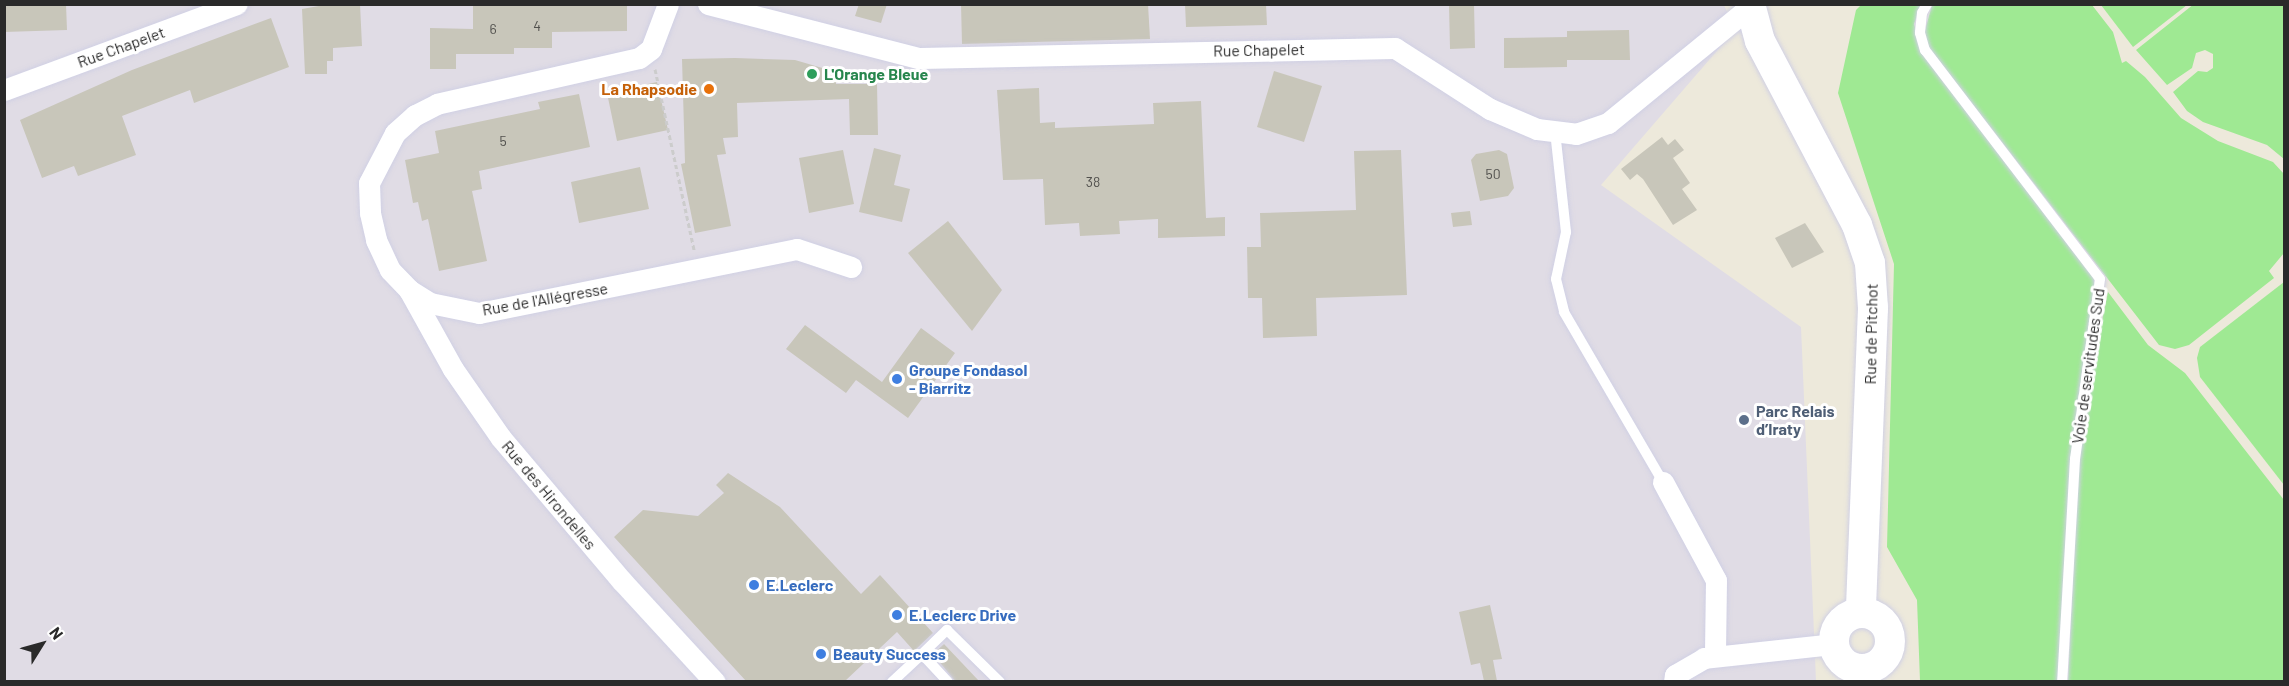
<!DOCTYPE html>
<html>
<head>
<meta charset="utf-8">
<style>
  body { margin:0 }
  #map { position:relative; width:2289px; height:686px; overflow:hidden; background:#ede9db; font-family:Barlow,sans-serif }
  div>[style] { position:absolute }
  .industrial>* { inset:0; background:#e0dce5 }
  .green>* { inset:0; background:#9fe993 }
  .building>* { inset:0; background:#c8c6ba }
  .path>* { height:3px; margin-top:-1.5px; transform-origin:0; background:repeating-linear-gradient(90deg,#ccc 0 4.5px,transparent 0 7.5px) }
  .roads { filter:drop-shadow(0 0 2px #d0d0e4) drop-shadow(0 0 2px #d0d0e4) }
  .lane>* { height:10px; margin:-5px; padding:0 5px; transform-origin:5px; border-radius:5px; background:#fff }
  .street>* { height:21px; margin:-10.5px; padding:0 10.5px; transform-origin:10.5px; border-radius:10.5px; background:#fff }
  .secondary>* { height:30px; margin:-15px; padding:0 15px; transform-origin:15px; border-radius:15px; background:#fff }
  .secondary>.ring { margin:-15px; padding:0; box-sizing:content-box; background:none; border:30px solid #fff; border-radius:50% }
  .dots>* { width:16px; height:16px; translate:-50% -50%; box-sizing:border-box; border:3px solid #fff; border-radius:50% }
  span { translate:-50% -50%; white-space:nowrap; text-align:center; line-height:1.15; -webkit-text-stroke:6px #fff; paint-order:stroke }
  .number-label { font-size:14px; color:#52514e }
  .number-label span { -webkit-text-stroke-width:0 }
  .street-label { font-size:16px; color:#2a2a2a }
  .leisure-label { font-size:16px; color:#27864d; font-weight:700 }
  .left { translate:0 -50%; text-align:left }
  .food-label { font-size:16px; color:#c56008; font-weight:700 }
  .right { translate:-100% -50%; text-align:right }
  .shop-label { font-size:16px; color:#366cbe; font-weight:700 }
  .service-label { font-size:16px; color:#4e5e75; font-weight:700 }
  .frame { position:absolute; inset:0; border:6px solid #2a2a2a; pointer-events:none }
  .north { position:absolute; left:12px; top:614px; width:60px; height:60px; -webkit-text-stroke:4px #fff; paint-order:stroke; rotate:53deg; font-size:16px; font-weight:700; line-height:24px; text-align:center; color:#2a2a2a }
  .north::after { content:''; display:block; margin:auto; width:21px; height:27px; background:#2a2a2a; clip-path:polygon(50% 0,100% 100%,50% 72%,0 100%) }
</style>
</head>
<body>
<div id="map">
  <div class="industrial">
    <i style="clip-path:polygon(4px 5px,1724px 5px,1735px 30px,1601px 185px,1801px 327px,1816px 681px,5px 681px)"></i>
  </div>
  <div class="green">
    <i style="clip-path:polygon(2194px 4px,2284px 5px,2284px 159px,2267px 145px,2203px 122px,2187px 111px,2173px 92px,2198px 71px,2207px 72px,2213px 68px,2213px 54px,2205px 50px,2196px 53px,2192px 68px,2167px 85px,2136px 50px)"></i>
    <i style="clip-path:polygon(1861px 5px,1921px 5px,1914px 24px,1923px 54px,2092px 269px,2096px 292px,2058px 681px,1920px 681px,1917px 600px,1887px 547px,1894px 264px,1838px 93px,1856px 10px)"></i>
    <i style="clip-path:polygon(1932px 5px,2092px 5px,2113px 32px,2122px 63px,2126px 61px,2145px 77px,2181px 118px,2218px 141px,2273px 162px,2284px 174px,2284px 253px,2269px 271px,2274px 278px,2189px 345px,2175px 349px,2159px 345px,1930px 49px,1924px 34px)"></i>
    <i style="clip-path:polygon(2101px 5px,2187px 5px,2133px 47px)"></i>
    <i style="clip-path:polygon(2284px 282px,2284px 485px,2200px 377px,2197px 358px,2200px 347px)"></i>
    <i style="clip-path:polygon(2108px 292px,2148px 345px,2185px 373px,2284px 500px,2284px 681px,2068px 682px,2078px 473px,2086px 398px)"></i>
  </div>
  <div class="building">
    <i style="clip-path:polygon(4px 4px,66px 4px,67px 30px,4px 32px)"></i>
    <i style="clip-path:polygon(330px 4px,360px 4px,362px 46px,333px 48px,333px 61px,327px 61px,327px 74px,305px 74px,302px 9px)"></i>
    <i style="clip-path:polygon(473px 4px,627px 4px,627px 31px,552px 32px,552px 48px,514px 48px,514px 54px,456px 54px,456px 69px,430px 69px,430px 28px,473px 29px)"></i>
    <i style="clip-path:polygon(859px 4px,887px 4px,881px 23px,855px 16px)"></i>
    <i style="clip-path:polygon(961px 4px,1148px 4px,1150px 39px,962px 44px)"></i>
    <i style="clip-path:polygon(1185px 4px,1266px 4px,1267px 25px,1186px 27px)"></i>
    <i style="clip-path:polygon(1449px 4px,1474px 4px,1475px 48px,1450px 49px)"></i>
    <i style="clip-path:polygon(271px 18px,289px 67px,194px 103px,190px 90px,122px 116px,136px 155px,78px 176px,74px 166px,42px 178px,20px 120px,132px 70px)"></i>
    <i style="clip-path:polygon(1629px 30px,1630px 60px,1567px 60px,1567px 67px,1504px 68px,1504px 38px,1567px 37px,1567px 31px)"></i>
    <i style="clip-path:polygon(735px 58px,795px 60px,836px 72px,836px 84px,877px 84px,878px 135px,850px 135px,849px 99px,737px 103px,738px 137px,723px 138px,726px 154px,717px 155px,731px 226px,695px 233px,681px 164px,685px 163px,682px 59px)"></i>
    <i style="clip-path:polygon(1274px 71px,1322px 86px,1304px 142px,1257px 127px)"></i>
    <i style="clip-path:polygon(657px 82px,668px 130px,617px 141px,607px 93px)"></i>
    <i style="clip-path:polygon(1039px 88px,1040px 123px,1055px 122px,1055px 128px,1154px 124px,1153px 103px,1201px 101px,1206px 218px,1225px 217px,1225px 236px,1158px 238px,1158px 219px,1119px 221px,1120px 234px,1080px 236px,1079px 223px,1045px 225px,1043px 179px,1003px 180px,997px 90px)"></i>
    <i style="clip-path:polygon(579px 94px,590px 147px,479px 171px,482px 189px,472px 191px,487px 261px,439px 271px,428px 219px,422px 221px,418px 202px,413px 203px,405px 160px,439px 153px,435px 131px,540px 109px,538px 102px)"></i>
    <i style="clip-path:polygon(1662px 137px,1668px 145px,1675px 139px,1684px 150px,1673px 158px,1690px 183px,1682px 189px,1697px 210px,1673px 225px,1643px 179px,1637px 174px,1630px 180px,1621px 169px)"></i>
    <i style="clip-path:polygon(874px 148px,901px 155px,894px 185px,910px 189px,902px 222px,859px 212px)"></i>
    <i style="clip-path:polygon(843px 150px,854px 204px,809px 213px,799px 158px)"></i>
    <i style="clip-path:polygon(1401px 150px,1407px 295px,1316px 298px,1317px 336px,1263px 338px,1262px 298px,1248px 298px,1247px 247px,1261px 247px,1260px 213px,1356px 210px,1354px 151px)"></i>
    <i style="clip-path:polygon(1499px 150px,1507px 154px,1514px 188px,1508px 196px,1480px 201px,1471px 160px,1476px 154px)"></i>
    <i style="clip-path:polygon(640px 167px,649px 209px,579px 223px,571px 182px)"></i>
    <i style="clip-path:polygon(1470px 211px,1472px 225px,1453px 227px,1451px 213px)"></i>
    <i style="clip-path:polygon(948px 221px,1002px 290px,972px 331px,908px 253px)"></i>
    <i style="clip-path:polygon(1805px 223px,1824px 252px,1792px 268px,1775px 238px)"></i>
    <i style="clip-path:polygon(805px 325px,882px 382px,921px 328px,955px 353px,908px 418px,856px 380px,846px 393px,786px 349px)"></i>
    <i style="clip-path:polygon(728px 473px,780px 507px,861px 594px,880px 575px,933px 633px,914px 651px,897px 632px,845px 681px,746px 681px,614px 537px,643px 510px,698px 516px,724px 493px,716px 485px)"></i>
    <i style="clip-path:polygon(1490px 605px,1502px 659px,1493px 660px,1497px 681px,1484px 681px,1480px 663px,1471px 665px,1459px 612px)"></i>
    <i style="clip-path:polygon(944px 644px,979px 681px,955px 681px,933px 654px)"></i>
  </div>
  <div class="path">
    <i style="left:655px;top:69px;width:185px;rotate:77.8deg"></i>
  </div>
  <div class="roads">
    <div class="lane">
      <i style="left:1927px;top:4px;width:10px;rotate:119deg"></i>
      <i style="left:1922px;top:13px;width:20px;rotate:96deg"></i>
      <i style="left:1920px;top:33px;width:18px;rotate:74deg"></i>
      <i style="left:1925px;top:50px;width:288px;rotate:52.6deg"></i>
      <i style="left:2100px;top:279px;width:182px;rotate:97.9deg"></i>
      <i style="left:2075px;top:459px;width:223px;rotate:93.3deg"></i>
      <i style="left:1555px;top:131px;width:102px;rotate:83.8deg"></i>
      <i style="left:1566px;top:232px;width:48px;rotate:102deg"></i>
      <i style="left:1556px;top:279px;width:34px;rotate:76deg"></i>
      <i style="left:1564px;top:312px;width:197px;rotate:59.8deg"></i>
      <i style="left:922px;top:654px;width:35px;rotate:-44deg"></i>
      <i style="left:947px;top:630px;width:74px;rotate:44.5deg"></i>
      <i style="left:892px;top:682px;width:41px;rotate:-43deg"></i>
      <i style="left:922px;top:654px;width:38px;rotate:47deg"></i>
    </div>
    <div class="street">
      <i style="left:668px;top:4px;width:48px;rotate:110.7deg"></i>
      <i style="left:651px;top:49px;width:15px;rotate:143deg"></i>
      <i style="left:639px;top:58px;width:207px;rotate:167.2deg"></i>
      <i style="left:437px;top:104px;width:25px;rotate:153deg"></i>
      <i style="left:415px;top:115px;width:27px;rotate:138deg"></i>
      <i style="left:395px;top:133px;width:56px;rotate:117.5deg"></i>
      <i style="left:369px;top:183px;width:30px;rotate:88deg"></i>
      <i style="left:370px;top:213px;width:28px;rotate:77deg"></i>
      <i style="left:376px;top:240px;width:33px;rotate:65deg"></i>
      <i style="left:390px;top:270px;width:28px;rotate:46deg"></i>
      <i style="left:409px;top:290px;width:25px;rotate:32deg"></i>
      <i style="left:430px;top:303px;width:50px;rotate:11.5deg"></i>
      <i style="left:479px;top:313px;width:324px;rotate:-11.4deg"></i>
      <i style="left:797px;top:249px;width:57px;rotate:18.4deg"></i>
      <i style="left:708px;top:4px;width:218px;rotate:14.4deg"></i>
      <i style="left:919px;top:58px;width:476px;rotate:-1.2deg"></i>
      <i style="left:1395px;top:48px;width:113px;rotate:32.7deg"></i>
      <i style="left:1490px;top:109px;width:51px;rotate:23.1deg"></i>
      <i style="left:1537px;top:129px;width:39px;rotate:7deg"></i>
      <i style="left:1576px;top:134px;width:34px;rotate:-19deg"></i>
      <i style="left:1608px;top:123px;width:185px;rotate:-39.3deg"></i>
      <i style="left:4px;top:90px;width:248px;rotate:-20.3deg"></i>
      <i style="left:409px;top:290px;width:90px;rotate:60.9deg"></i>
      <i style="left:453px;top:369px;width:84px;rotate:55.2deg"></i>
      <i style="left:501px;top:438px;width:187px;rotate:49.8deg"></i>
      <i style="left:622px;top:581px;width:137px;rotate:47.4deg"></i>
      <i style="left:1663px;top:482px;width:111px;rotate:61.6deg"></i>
      <i style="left:1716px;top:580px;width:76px;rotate:90.8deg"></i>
      <i style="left:1674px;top:682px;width:7px;rotate:-82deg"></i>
      <i style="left:1675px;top:675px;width:34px;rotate:-30deg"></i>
      <i style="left:1704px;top:658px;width:130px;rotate:-6.2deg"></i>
    </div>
    <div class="secondary">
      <i style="left:1750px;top:4px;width:38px;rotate:75deg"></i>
      <i style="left:1760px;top:41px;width:208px;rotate:62.2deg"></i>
      <i style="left:1857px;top:225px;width:40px;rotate:71.1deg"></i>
      <i style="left:1870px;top:263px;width:45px;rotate:86.2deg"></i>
      <i style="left:1873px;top:308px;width:304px;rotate:92.3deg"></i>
      <i class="ring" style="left:1834px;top:613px;width:26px;height:26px"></i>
    </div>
  </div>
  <div class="dots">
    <i style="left:812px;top:74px;background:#2e9e5b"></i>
    <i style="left:709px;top:89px;background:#e8710a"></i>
    <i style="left:897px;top:379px;background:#3f7fe0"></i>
    <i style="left:1744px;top:420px;background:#5c6f8a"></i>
    <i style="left:754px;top:585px;background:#3f7fe0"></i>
    <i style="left:897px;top:615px;background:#3f7fe0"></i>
    <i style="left:821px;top:654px;background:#3f7fe0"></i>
  </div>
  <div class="number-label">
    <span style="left:537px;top:26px">4</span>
    <span style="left:493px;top:29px">6</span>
    <span style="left:503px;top:141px">5</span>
    <span style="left:1493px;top:174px">50</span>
    <span style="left:1093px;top:182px">38</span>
  </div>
  <div class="street-label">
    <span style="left:121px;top:47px;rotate:-20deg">Rue Chapelet</span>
    <span style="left:1259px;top:50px;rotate:-1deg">Rue Chapelet</span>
    <span style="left:545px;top:299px;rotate:-10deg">Rue de l'Allégresse</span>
    <span style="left:1871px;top:334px;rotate:-89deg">Rue de Pitchot</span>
    <span style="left:2088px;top:366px;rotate:-82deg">Voie de servitudes Sud</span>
    <span style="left:549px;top:495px;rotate:50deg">Rue des Hirondelles</span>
  </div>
  <div class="leisure-label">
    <span class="left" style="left:824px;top:74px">L'Orange Bleue</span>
  </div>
  <div class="food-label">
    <span class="right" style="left:697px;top:89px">La Rhapsodie</span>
  </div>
  <div class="shop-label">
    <span class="left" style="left:909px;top:379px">Groupe Fondasol<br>- Biarritz</span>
    <span class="left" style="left:766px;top:585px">E.Leclerc</span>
    <span class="left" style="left:909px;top:615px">E.Leclerc Drive</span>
    <span class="left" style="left:833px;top:654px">Beauty Success</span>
  </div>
  <div class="service-label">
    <span class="left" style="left:1756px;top:420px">Parc Relais<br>d’Iraty</span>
  </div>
  <div class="frame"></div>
  <div class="north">N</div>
</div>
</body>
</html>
